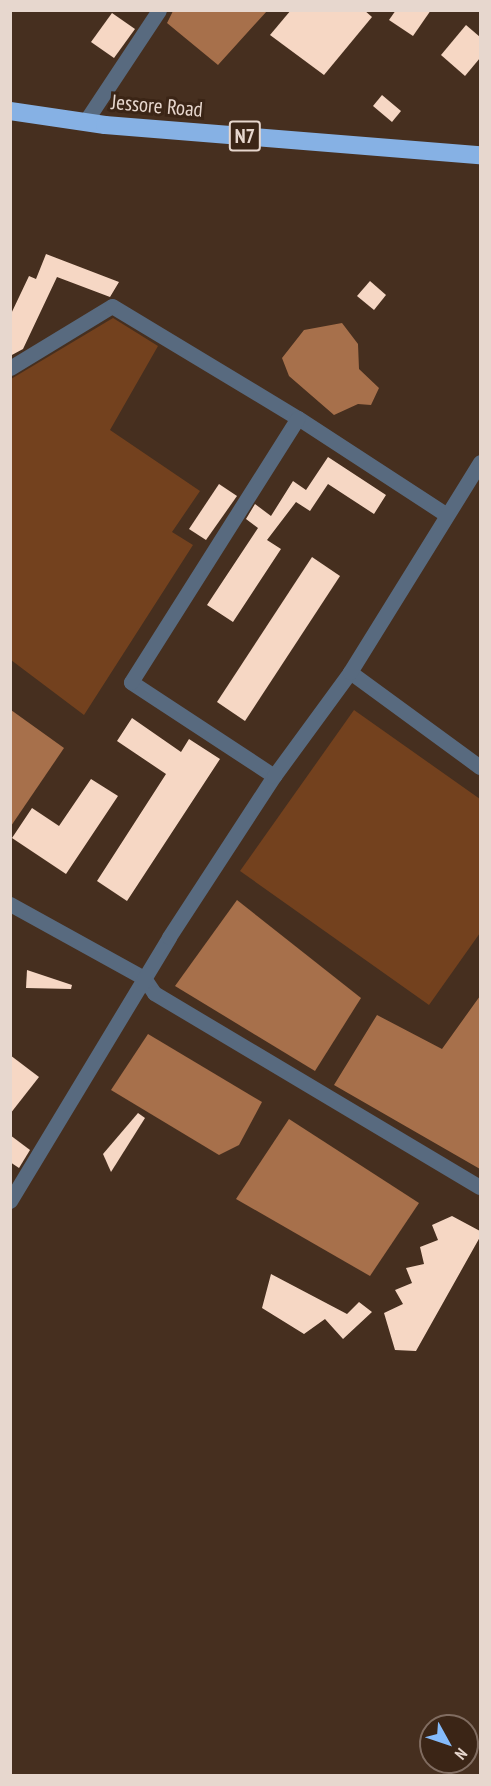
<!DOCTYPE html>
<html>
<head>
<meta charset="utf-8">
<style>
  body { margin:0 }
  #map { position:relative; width:491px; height:1786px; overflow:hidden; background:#462f1f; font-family:"PT Sans Narrow",sans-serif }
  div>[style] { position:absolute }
  .green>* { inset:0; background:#73411e }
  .water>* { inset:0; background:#a7704b }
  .building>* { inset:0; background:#f6d7c4 }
  .street>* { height:15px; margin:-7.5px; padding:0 7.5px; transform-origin:7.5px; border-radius:7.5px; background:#586a7f }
  .highway>* { height:18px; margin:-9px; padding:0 9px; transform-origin:9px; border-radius:9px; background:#86b1e4 }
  span { translate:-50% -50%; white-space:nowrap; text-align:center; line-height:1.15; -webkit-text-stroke:6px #3b2516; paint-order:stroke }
  .shield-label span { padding:2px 4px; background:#3b2516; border:2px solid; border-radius:4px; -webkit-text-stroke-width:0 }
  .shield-label { font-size:20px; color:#e7d7ce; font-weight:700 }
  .street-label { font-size:21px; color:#e7d7ce }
  .frame { position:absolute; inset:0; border:12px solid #e7d7ce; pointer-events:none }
  .north { position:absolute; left:419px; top:1714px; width:60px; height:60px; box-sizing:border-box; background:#3b2516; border:2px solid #806c60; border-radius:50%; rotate:130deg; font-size:16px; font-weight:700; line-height:24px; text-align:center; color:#e7d7ce }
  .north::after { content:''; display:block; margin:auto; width:21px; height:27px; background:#85bbfb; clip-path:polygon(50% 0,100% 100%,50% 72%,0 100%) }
</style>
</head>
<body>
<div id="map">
  <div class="green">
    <i style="clip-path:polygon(113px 318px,158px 346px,110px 430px,200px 491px,172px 532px,193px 545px,84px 715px,11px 660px,11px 379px)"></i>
    <i style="clip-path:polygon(354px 710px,480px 799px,480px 933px,429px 1005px,240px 871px)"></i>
  </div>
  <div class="water">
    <i style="clip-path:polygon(173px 11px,173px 10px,267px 11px,218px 65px,167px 23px)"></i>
    <i style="clip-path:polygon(342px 323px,358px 344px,359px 369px,379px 388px,371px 405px,358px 404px,334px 415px,289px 376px,282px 358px,304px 330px)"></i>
    <i style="clip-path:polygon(11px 710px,64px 748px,11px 826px)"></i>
    <i style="clip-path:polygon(237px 900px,361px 998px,315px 1071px,175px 986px)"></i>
    <i style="clip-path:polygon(480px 996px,480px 1169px,334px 1085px,377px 1015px,442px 1049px)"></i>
    <i style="clip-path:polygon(148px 1034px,262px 1102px,239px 1145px,219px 1155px,111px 1090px)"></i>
    <i style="clip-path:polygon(289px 1119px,419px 1203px,370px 1276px,236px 1199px)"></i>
  </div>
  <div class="building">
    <i style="clip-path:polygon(291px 10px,364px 10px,372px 17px,324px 75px,270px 35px)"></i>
    <i style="clip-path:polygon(396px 10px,431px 10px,413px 36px,389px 20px)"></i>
    <i style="clip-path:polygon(112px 13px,135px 29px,114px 58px,91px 42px)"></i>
    <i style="clip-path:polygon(466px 25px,480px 37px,480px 58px,465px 76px,441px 55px)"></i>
    <i style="clip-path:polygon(382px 95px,401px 111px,392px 122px,373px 106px)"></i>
    <i style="clip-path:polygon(46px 254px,119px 282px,110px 297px,57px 277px,23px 349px,10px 356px,10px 316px,29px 276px,36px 279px)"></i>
    <i style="clip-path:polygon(370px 281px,386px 295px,374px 310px,357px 296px)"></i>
    <i style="clip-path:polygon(328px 457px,386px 495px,374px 514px,328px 484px,310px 511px,296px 502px,267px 540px,281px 549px,233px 622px,207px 605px,258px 528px,246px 519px,255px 504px,271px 516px,293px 481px,306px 490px)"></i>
    <i style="clip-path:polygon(219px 484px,237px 496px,206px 540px,189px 529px)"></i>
    <i style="clip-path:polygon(312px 557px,340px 576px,245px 721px,217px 702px)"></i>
    <i style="clip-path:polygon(132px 718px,181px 752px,189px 739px,220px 759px,127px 901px,97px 881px,166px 774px,117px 741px)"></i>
    <i style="clip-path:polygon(91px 779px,118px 796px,66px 874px,12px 838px,32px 808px,59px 826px)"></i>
    <i style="clip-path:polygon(27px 970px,72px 985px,71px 989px,26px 988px)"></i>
    <i style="clip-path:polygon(10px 1055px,39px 1077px,10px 1114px)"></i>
    <i style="clip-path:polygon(138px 1113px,145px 1118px,111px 1172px,103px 1154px)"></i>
    <i style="clip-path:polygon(10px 1135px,30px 1150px,19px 1168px,10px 1162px)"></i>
    <i style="clip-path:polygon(452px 1216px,480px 1231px,480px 1237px,416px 1351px,395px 1350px,384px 1313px,403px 1304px,395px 1290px,412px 1283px,406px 1268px,424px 1264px,420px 1247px,438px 1240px,432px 1225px)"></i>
    <i style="clip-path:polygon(271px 1274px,347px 1314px,359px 1302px,372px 1312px,343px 1339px,325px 1319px,304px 1334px,262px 1308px)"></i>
  </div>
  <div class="street">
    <i style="left:85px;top:122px;width:134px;rotate:-56.5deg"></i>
    <i style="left:10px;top:368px;width:119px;rotate:-31.3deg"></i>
    <i style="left:112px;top:306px;width:217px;rotate:31.1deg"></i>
    <i style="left:298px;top:418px;width:176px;rotate:33.1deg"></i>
    <i style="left:350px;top:672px;width:161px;rotate:36.2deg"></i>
    <i style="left:274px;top:776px;width:171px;rotate:-146.7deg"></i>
    <i style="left:131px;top:682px;width:312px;rotate:-57.7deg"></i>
    <i style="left:10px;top:904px;width:153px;rotate:28.9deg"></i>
    <i style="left:144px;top:978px;width:18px;rotate:56deg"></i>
    <i style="left:154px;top:993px;width:379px;rotate:30.8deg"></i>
    <i style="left:10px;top:1201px;width:308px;rotate:-58.9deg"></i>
    <i style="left:169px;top:937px;width:192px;rotate:-56.9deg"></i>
    <i style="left:274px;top:776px;width:129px;rotate:-53.8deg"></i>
    <i style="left:350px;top:672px;width:247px;rotate:-58.2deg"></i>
  </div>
  <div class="highway">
    <i style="left:10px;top:111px;width:96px;rotate:8.4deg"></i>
    <i style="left:105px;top:125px;width:376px;rotate:4.6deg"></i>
  </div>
  <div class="shield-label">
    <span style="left:245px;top:136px">N7</span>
  </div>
  <div class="street-label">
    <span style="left:157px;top:106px;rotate:5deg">Jessore Road</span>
  </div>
  <div class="frame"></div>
  <div class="north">N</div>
</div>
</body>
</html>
